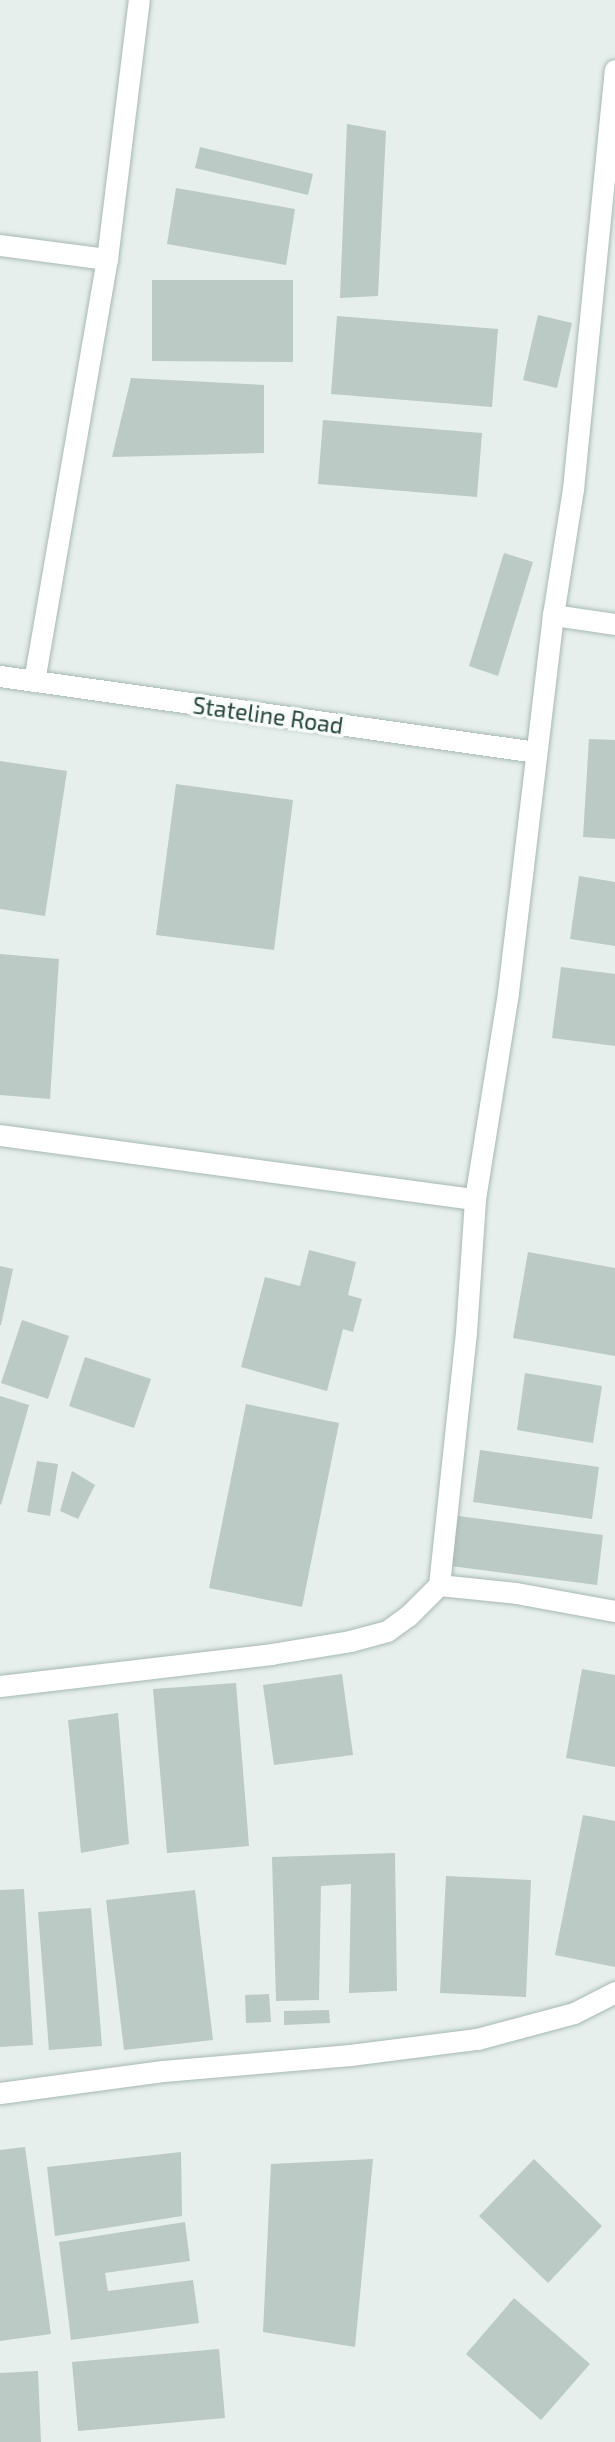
<!DOCTYPE html>
<html>
<head>
<meta charset="utf-8">
<style>
  body { margin:0 }
  #map { position:relative; width:615px; height:2442px; overflow:hidden; background:#e6efeb; font-family:"Exo 2",sans-serif }
  div>[style] { position:absolute }
  .building>* { inset:0; background:#bbcac4 }
  .roads { filter:drop-shadow(0 0 2px #a8b8b2) drop-shadow(0 0 2px #a8b8b2) }
  .street>* { height:21px; margin:-10.5px; padding:0 10.5px; transform-origin:10.5px; border-radius:10.5px; background:#fff }
  .secondary>* { height:21px; margin:-10.5px; padding:0 10.5px; transform-origin:10.5px; border-radius:10.5px; background:#fff }
  span { translate:-50% -50%; white-space:nowrap; text-align:center; line-height:1.15; -webkit-text-stroke:7px #f7fbf9; paint-order:stroke }
  .street-label { font-size:23px; color:#24423a }
</style>
</head>
<body>
<div id="map">
  <div class="building">
    <i style="clip-path:polygon(347px 124px,386px 131px,378px 296px,340px 298px)"></i>
    <i style="clip-path:polygon(200px 147px,313px 174px,308px 195px,195px 168px)"></i>
    <i style="clip-path:polygon(176px 188px,295px 209px,286px 265px,167px 244px)"></i>
    <i style="clip-path:polygon(152px 280px,293px 280px,293px 362px,152px 361px)"></i>
    <i style="clip-path:polygon(538px 315px,572px 323px,557px 388px,523px 380px)"></i>
    <i style="clip-path:polygon(337px 316px,498px 329px,492px 407px,331px 394px)"></i>
    <i style="clip-path:polygon(131px 378px,264px 385px,264px 453px,112px 457px)"></i>
    <i style="clip-path:polygon(323px 420px,482px 433px,477px 497px,318px 484px)"></i>
    <i style="clip-path:polygon(504px 553px,533px 562px,498px 676px,469px 666px)"></i>
    <i style="clip-path:polygon(589px 739px,615px 740px,615px 839px,583px 837px)"></i>
    <i style="clip-path:polygon(0 761px,67px 771px,45px 916px,0 909px)"></i>
    <i style="clip-path:polygon(176px 784px,293px 800px,274px 950px,156px 935px)"></i>
    <i style="clip-path:polygon(579px 876px,615px 882px,615px 946px,570px 939px)"></i>
    <i style="clip-path:polygon(0 954px,59px 959px,50px 1099px,0 1095px)"></i>
    <i style="clip-path:polygon(561px 967px,615px 974px,615px 1046px,552px 1038px)"></i>
    <i style="clip-path:polygon(309px 1250px,356px 1262px,348px 1295px,362px 1299px,353px 1332px,343px 1329px,327px 1391px,241px 1367px,265px 1277px,300px 1286px)"></i>
    <i style="clip-path:polygon(528px 1252px,615px 1268px,615px 1356px,513px 1338px)"></i>
    <i style="clip-path:polygon(0 1266px,13px 1269px,1px 1325px,0 1325px)"></i>
    <i style="clip-path:polygon(22px 1320px,69px 1336px,48px 1399px,1px 1383px)"></i>
    <i style="clip-path:polygon(85px 1357px,151px 1379px,134px 1428px,69px 1406px)"></i>
    <i style="clip-path:polygon(525px 1373px,602px 1386px,593px 1443px,517px 1430px)"></i>
    <i style="clip-path:polygon(0 1396px,29px 1405px,1px 1505px,0 1504px)"></i>
    <i style="clip-path:polygon(246px 1404px,339px 1423px,302px 1607px,209px 1588px)"></i>
    <i style="clip-path:polygon(480px 1450px,599px 1467px,592px 1519px,473px 1502px)"></i>
    <i style="clip-path:polygon(37px 1461px,58px 1464px,50px 1516px,27px 1512px)"></i>
    <i style="clip-path:polygon(72px 1471px,95px 1485px,78px 1519px,60px 1511px)"></i>
    <i style="clip-path:polygon(458px 1516px,603px 1535px,597px 1585px,451px 1566px)"></i>
    <i style="clip-path:polygon(582px 1669px,615px 1675px,615px 1767px,566px 1758px)"></i>
    <i style="clip-path:polygon(342px 1674px,353px 1755px,274px 1765px,263px 1685px)"></i>
    <i style="clip-path:polygon(236px 1683px,249px 1846px,167px 1853px,153px 1689px)"></i>
    <i style="clip-path:polygon(118px 1713px,129px 1844px,81px 1853px,68px 1720px)"></i>
    <i style="clip-path:polygon(583px 1815px,615px 1821px,615px 1967px,555px 1955px)"></i>
    <i style="clip-path:polygon(395px 1853px,397px 1991px,349px 1993px,351px 1884px,321px 1886px,319px 2000px,276px 2001px,272px 1857px)"></i>
    <i style="clip-path:polygon(446px 1876px,531px 1880px,526px 1997px,440px 1993px)"></i>
    <i style="clip-path:polygon(24px 1889px,33px 2045px,0 2047px,0 1890px)"></i>
    <i style="clip-path:polygon(195px 1890px,213px 2040px,124px 2050px,106px 1900px)"></i>
    <i style="clip-path:polygon(91px 1908px,102px 2046px,49px 2050px,38px 1912px)"></i>
    <i style="clip-path:polygon(269px 1994px,271px 2022px,246px 2023px,245px 1995px)"></i>
    <i style="clip-path:polygon(329px 2010px,330px 2023px,284px 2025px,284px 2011px)"></i>
    <i style="clip-path:polygon(25px 2147px,51px 2334px,0 2341px,0 2150px)"></i>
    <i style="clip-path:polygon(181px 2152px,182px 2216px,55px 2236px,47px 2167px)"></i>
    <i style="clip-path:polygon(373px 2159px,355px 2347px,263px 2332px,271px 2164px)"></i>
    <i style="clip-path:polygon(534px 2159px,602px 2226px,548px 2283px,479px 2216px)"></i>
    <i style="clip-path:polygon(185px 2222px,190px 2261px,105px 2273px,108px 2291px,193px 2280px,199px 2323px,71px 2340px,59px 2242px)"></i>
    <i style="clip-path:polygon(514px 2298px,590px 2364px,541px 2420px,466px 2354px)"></i>
    <i style="clip-path:polygon(219px 2349px,225px 2418px,78px 2431px,72px 2362px)"></i>
    <i style="clip-path:polygon(38px 2371px,41px 2442px,0 2442px,0 2373px)"></i>
  </div>
  <div class="roads">
    <div class="street">
      <i style="left:0;top:245px;width:108px;rotate:7.5deg"></i>
      <i style="left:553px;top:615px;width:63px;rotate:8.3deg"></i>
      <i style="left:34px;top:681px;width:428px;rotate:-80.2deg"></i>
      <i style="left:107px;top:259px;width:261px;rotate:-83deg"></i>
      <i style="left:0;top:1135px;width:479px;rotate:7.7deg"></i>
      <i style="left:439px;top:1585px;width:77px;rotate:5.9deg"></i>
      <i style="left:516px;top:1593px;width:101px;rotate:10.3deg"></i>
      <i style="left:0;top:1686px;width:273px;rotate:-6.7deg"></i>
      <i style="left:271px;top:1654px;width:80px;rotate:-9.3deg"></i>
      <i style="left:350px;top:1641px;width:38px;rotate:-15deg"></i>
      <i style="left:387px;top:1631px;width:26px;rotate:-36deg"></i>
      <i style="left:408px;top:1616px;width:44px;rotate:-45deg"></i>
      <i style="left:439px;top:1585px;width:254px;rotate:-83.9deg"></i>
      <i style="left:466px;top:1332px;width:133px;rotate:-86.1deg"></i>
      <i style="left:475px;top:1199px;width:210px;rotate:-80.9deg"></i>
      <i style="left:508px;top:992px;width:380px;rotate:-83.2deg"></i>
      <i style="left:553px;top:615px;width:128px;rotate:-81deg"></i>
      <i style="left:573px;top:489px;width:421px;rotate:-84.3deg"></i>
      <i style="left:0;top:2093px;width:164px;rotate:-7.7deg"></i>
      <i style="left:163px;top:2071px;width:188px;rotate:-4.9deg"></i>
      <i style="left:350px;top:2055px;width:128px;rotate:-7.2deg"></i>
      <i style="left:477px;top:2039px;width:100px;rotate:-15deg"></i>
      <i style="left:574px;top:2013px;width:46px;rotate:-27.1deg"></i>
    </div>
    <div class="secondary">
      <i style="left:0;top:676px;width:541px;rotate:8.07deg"></i>
    </div>
  </div>
  <div class="street-label">
    <span style="left:268px;top:715px;rotate:8deg">Stateline Road</span>
  </div>
</div>
</body>
</html>
